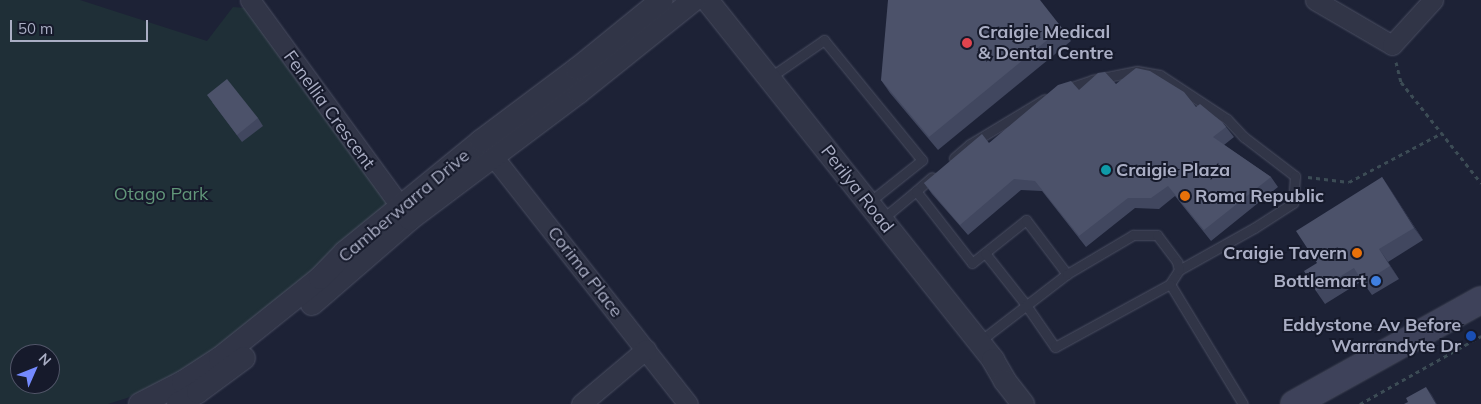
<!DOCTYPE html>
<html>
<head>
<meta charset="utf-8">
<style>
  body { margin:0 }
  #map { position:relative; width:1481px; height:404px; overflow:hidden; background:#1d2236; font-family:Mulish,sans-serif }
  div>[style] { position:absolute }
  .green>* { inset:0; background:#1f2f37 }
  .path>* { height:3px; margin-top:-1.5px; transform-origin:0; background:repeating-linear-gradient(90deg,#3c4c55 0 4px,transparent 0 8px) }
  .roads { filter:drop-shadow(0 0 1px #4b4f62) drop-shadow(0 0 1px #4b4f62) }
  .service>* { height:9px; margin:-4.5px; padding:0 4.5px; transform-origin:4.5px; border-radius:4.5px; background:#313547 }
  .minor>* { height:19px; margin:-9.5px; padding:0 9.5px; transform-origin:9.5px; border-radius:9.5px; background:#313547 }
  .tertiary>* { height:22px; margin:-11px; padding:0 11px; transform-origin:11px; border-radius:11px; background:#313547 }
  .secondary>* { height:26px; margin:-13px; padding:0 13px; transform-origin:13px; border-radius:13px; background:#3e425a }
  .wall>* { inset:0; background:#41475f }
  .shaded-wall>* { inset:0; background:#2e334a }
  .building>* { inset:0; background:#4c526a }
  .dots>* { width:14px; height:14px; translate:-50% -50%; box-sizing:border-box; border:2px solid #161a2b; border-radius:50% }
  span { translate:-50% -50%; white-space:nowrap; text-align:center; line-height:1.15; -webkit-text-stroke:4px #161a2b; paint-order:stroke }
  .poi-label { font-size:18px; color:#aaaec4; font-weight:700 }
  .left { translate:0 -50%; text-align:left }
  .right { translate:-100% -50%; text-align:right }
  .street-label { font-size:18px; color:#aaaec4 }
  .park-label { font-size:18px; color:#619679 }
  .north { position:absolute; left:10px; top:344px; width:50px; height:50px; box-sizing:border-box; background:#161a2b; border:1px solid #515568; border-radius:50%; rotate:46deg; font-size:14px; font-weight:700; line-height:20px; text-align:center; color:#aaaec4 }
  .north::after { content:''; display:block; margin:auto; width:18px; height:22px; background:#748aff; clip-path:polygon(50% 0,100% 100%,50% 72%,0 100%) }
  .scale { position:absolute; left:10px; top:20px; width:138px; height:22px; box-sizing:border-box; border:2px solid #aaaec4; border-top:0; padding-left:6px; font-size:15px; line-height:18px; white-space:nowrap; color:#aaaec4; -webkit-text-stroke:4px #161a2b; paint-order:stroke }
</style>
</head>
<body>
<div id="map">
  <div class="green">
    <i style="clip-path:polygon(evenodd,0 0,80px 0,207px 41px,233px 7px,246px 8px,394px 210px,204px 359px,127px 398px,108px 404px,0 404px,0 0,20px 354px,50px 354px,50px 384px,20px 384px,20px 354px)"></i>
  </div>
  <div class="path">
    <i style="left:1396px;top:62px;width:21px;rotate:76deg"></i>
    <i style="left:1401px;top:82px;width:129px;rotate:51.6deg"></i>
    <i style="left:1308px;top:177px;width:41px;rotate:7deg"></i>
    <i style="left:1349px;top:182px;width:105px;rotate:-27.8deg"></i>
    <i style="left:1360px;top:404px;width:139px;rotate:-29.3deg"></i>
  </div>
  <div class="roads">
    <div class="service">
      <i style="left:769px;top:78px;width:67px;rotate:-34.6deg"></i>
      <i style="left:824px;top:40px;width:155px;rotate:50.8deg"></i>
      <i style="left:922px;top:160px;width:69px;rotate:141.5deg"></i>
      <i style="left:1066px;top:89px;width:28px;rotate:-19deg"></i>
      <i style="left:1092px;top:80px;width:46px;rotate:-11.3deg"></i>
      <i style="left:1137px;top:71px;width:23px;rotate:10deg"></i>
      <i style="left:1160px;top:75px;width:80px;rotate:33.3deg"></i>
      <i style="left:1227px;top:119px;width:25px;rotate:47deg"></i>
      <i style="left:1244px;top:137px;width:64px;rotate:37.4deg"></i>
      <i style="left:1295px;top:176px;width:27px;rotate:94deg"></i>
      <i style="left:1293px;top:203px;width:46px;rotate:147.3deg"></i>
      <i style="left:1254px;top:228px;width:86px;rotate:150.8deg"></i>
      <i style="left:1179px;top:270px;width:17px;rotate:123deg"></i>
      <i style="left:1170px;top:284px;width:140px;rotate:58.7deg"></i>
      <i style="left:954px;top:158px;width:21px;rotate:-41deg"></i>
      <i style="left:970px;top:144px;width:87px;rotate:-31deg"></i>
      <i style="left:916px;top:191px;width:21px;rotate:-41deg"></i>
      <i style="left:881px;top:220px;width:45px;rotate:-39.6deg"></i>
      <i style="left:916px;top:191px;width:91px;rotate:52.1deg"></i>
      <i style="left:972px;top:263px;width:69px;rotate:-38.5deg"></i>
      <i style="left:1026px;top:220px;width:68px;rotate:52.8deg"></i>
      <i style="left:985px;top:253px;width:66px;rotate:51.7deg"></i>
      <i style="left:1026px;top:305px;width:51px;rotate:55.4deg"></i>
      <i style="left:1055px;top:347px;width:131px;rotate:-28.7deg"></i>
      <i style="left:980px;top:341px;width:110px;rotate:-37.6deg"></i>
      <i style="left:1067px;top:274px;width:77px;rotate:-30.6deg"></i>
      <i style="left:1133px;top:235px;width:24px"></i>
      <i style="left:1157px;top:235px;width:34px;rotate:53deg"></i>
      <i style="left:1177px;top:262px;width:8px;rotate:76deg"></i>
    </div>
    <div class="minor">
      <i style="left:250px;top:0;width:270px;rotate:53.9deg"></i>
      <i style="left:1315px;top:0;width:89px;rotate:30.3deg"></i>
      <i style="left:1392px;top:45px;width:61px;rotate:-47.7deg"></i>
      <i style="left:485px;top:146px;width:328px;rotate:51.8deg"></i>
      <i style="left:581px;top:404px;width:85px;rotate:-40.2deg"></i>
    </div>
    <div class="tertiary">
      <i style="left:707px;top:0;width:460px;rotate:51.5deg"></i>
      <i style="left:993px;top:360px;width:24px;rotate:60deg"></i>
      <i style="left:1005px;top:381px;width:29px;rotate:52deg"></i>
      <i style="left:312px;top:304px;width:130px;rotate:-40.9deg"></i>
      <i style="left:410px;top:219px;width:211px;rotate:-36.9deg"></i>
      <i style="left:579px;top:92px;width:147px;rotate:-38.7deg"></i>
      <i style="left:140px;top:404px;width:48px;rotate:-27.1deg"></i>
      <i style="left:183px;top:382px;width:44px;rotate:-33deg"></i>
      <i style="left:220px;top:358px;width:128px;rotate:-38.7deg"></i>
      <i style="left:320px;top:278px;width:36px;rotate:-46deg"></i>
      <i style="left:345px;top:252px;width:176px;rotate:-39.2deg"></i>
      <i style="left:481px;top:141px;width:120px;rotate:-36.9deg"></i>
      <i style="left:577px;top:69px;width:109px;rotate:-39.1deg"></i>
      <i style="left:178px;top:404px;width:23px;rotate:-31deg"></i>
      <i style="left:198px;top:392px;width:57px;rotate:-36.5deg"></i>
    </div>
    <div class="secondary">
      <i style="left:1294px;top:404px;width:214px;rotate:-29.1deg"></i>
    </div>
  </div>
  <div class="wall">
    <i style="clip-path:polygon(1062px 28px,1071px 41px,938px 150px,890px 93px,881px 80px)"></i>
    <i style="clip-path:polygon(1116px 84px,1196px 107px,1222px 122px,1234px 137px,1224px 145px,1271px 177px,1278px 187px,1211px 241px,1175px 196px,1159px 209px,1135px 208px,1086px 247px,1042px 191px,1021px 190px,968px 235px,932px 194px,924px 183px,989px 143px,1079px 90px)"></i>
    <i style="clip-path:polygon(212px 102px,258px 118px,263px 126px,242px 142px)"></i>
    <i style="clip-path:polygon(1382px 177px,1423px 240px,1388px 262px,1399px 279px,1372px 295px,1362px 281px,1325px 304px,1316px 291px,1317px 263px)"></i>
  </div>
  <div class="shaded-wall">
    <i style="clip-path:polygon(1382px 177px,1391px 190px,1423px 240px,1414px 228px)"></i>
    <i style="clip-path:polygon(1379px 249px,1388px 262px,1399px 279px,1390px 266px)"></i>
    <i style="clip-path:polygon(1426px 387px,1432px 395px,1437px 404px,1436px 404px)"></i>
  </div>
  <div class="building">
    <i style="clip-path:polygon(888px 0,1040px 0,1062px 28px,929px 137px,881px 80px)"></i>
    <i style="clip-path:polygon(1136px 68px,1150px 71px,1184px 92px,1196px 107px,1200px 104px,1222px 122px,1226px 127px,1213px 137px,1271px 177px,1204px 230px,1168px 186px,1151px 198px,1128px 198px,1079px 236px,1035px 181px,1014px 179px,960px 225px,924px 183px,982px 134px,989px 143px,1058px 85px,1071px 81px,1079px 90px,1098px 73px,1105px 72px,1116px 84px)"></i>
    <i style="clip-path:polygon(227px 79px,258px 118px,237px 135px,207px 95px)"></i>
    <i style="clip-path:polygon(1382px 177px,1414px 228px,1379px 249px,1390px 266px,1363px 283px,1354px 268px,1316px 291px,1304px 271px,1317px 263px,1296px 231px)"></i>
    <i style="clip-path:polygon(1426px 387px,1436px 404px,1404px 404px,1408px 402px,1406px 398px)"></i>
  </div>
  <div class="dots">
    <i style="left:967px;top:43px;background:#e0444e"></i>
    <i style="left:1106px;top:170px;background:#0f9aa8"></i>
    <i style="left:1185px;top:196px;background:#e8710a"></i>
    <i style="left:1357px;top:253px;background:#e8710a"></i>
    <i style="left:1376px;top:281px;background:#3f7fe0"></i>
    <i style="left:1471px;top:336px;background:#1a4fb4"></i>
  </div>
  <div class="poi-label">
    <span class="left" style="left:978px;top:43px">Craigie Medical<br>&amp; Dental Centre</span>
    <span class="left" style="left:1116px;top:170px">Craigie Plaza</span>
    <span class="left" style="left:1195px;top:196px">Roma Republic</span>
    <span class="right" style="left:1347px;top:253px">Craigie Tavern</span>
    <span class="right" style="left:1366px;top:281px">Bottlemart</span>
    <span class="right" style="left:1461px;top:336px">Eddystone Av Before<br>Warrandyte Dr</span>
  </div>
  <div class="street-label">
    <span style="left:329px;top:110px;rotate:54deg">Fenellia Crescent</span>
    <span style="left:857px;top:189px;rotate:52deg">Perilya Road</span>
    <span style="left:404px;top:206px;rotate:-40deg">Camberwarra Drive</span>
    <span style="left:585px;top:272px;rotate:52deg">Corima Place</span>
  </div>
  <div class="park-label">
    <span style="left:161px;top:194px">Otago Park</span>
  </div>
  <div class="north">N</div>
  <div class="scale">50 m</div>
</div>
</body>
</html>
